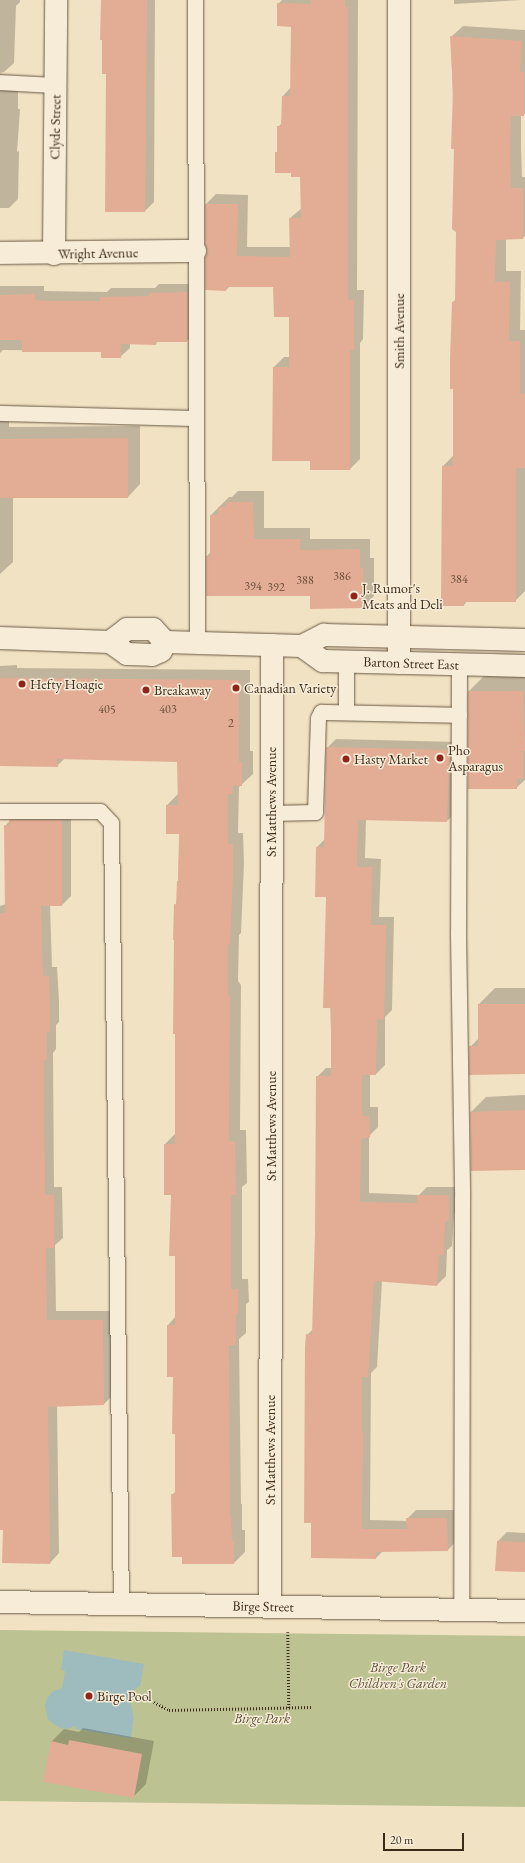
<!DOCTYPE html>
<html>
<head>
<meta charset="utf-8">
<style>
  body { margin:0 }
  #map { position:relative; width:525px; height:1863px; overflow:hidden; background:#f1e2c3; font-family:"EB Garamond",serif }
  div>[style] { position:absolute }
  .green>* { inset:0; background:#bdc292 }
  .water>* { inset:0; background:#9ebcbd }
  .shadow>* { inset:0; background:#0003 }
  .building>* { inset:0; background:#e3ad95 }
  .path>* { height:2.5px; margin-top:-1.25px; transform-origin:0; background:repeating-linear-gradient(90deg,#3c2b19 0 1px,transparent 0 3px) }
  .roads { filter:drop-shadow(0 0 1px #695944) drop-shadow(0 0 1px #695944) }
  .lane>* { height:15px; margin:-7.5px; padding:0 7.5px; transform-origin:7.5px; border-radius:7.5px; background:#f6ecd8 }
  .street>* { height:22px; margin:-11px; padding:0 11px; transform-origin:11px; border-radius:11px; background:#f6ecd8 }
  .secondary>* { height:22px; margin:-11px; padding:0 11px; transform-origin:11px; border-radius:11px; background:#f6ecd8 }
  .dots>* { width:11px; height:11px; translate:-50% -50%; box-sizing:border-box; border:2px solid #f6ecd8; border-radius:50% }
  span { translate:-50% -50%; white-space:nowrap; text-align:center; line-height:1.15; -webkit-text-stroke:3px #f6ecd8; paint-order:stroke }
  .number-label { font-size:12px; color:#664c38 }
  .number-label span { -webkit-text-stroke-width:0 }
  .street-label { font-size:14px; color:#3c2b19 }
  .poi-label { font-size:14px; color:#3c2b19 }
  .left { translate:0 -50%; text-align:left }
  .park-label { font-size:14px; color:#5c5137; font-style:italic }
  .scale { position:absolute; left:383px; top:1833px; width:81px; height:18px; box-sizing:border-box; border:2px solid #3c2b19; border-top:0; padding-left:5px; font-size:12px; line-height:14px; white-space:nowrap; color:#3c2b19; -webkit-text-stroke:3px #f6ecd8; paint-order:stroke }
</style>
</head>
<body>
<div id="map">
  <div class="green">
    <i style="clip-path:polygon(0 1630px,525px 1636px,525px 1807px,0 1801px)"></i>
  </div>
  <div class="water">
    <i style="clip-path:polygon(64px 1650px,144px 1664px,140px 1686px,128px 1693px,134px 1717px,131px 1738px,76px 1729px,75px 1726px,68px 1729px,60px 1728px,48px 1720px,45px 1706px,47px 1698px,52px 1692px,62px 1688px,65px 1671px,61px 1670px)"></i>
  </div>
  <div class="shadow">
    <i style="clip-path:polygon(0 0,20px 0,20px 2px,16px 6px,14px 63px,4px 72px,0 73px)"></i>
    <i style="clip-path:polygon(102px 0,155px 0,154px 202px,145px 211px,107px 73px)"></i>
    <i style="clip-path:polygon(282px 0,358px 0,357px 290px,364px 290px,363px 339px,360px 343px,360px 459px,350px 469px,274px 367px,284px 357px,290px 357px,290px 316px,274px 286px,230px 286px,226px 290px,209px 251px,206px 204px,216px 194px,248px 195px,247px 247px,290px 247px,290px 218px,302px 208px,301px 176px,292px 172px,276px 153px,278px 151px,278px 127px,282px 123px,283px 96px,291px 87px,292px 26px,278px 4px)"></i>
    <i style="clip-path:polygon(454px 0,521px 0,454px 4px)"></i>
    <i style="clip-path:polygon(463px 26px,525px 30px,525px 114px,521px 115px,521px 146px,522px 177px,525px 177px,525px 236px,523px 238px,506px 239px,506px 271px,521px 271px,520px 330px,525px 330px,525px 591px,515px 601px,467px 601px,464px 605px,443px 466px,454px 455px,453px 302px,456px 299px,457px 231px,451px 37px)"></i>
    <i style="clip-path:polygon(0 73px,5px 81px,18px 83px,18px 109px,20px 109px,17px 152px,19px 151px,18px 199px,9px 208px,0 208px)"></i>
    <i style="clip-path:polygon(159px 284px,196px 284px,196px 331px,187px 341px,158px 341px,156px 344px,130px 343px,130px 348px,120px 357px,102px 351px,3px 350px,0 353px,0 286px,44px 286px,44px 291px,107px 292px,111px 288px,155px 288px)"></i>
    <i style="clip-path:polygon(0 418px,9px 418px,9px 427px,140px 426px,140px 484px,128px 497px,13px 497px,13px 562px,0 574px)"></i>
    <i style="clip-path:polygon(238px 491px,264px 491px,264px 528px,310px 528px,310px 539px,370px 539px,370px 558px,374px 558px,374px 596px,363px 607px,311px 595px,207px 556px,211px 552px,211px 515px,229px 497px,232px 497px)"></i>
    <i style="clip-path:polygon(17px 665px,17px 668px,250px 670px,250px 751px,253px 751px,253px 774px,239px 787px,238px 833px,243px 833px,244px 863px,241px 933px,239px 935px,238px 981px,241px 985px,240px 1130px,246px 1130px,247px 1183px,242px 1187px,242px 1279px,248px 1279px,249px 1302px,246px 1304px,246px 1333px,239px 1339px,241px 1504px,242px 1504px,242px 1530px,245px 1530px,245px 1552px,234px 1563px,183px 1556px,172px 1495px,176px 1491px,176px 1433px,174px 1376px,168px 1376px,168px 1325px,176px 1316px,176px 1255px,172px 1194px,165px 1144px,176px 1133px,175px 905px,177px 902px,180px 833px,167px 805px,178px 794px,178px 761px,65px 758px,57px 766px,0 765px,0 666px)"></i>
    <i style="clip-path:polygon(484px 676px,525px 677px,525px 780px,516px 788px,469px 691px)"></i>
    <i style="clip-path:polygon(336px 739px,458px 742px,456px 812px,447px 821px,366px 819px,365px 858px,381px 859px,379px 917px,394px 917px,392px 1010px,385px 1017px,385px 1065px,376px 1074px,370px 1074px,370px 1107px,378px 1107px,378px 1127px,369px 1136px,369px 1193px,419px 1195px,427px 1187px,457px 1187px,457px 1211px,454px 1214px,452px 1246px,447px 1250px,446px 1276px,437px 1285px,382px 1281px,377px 1367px,371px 1373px,370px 1520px,408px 1521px,408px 1518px,416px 1510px,456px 1510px,456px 1541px,448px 1550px,383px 1551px,376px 1558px,312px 1522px,307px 1335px,313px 1329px,317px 1189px,317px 1077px,326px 1068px,332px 1068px,327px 896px,317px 847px,325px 839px,327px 748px)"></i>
    <i style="clip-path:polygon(19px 811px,71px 811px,71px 896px,62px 905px,50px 905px,52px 967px,57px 967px,59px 1001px,59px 1022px,56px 1025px,56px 1049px,53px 1053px,54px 1187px,62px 1187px,63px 1238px,55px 1245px,56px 1311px,112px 1311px,113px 1395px,104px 1404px,57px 1405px,59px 1553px,50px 1563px,4px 1529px,0 1529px,0 906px,6px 904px,5px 826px)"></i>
    <i style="clip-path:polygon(495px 988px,525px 988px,525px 1073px,470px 1047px,479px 1038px,479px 1004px)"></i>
    <i style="clip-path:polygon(525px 1095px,525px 1169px,471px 1112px,486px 1097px)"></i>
    <i style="clip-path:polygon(507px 1532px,525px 1533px,525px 1571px,498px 1541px)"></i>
    <i style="clip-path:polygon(83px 1728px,154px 1741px,146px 1784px,133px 1797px,51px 1742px,64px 1729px,79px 1732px)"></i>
  </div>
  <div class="building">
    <i style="clip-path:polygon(101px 0,147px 0,145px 212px,105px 212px,106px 74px,102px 74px,102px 40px,100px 40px)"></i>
    <i style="clip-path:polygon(311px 0,345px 0,345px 7px,348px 7px,348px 300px,354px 300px,354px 350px,350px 350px,350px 470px,310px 470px,310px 461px,272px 461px,273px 367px,289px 367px,289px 317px,274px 317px,273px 287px,226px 287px,226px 291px,205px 290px,205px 258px,207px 251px,205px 244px,205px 204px,238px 204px,237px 256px,290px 257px,289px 218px,301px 218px,300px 177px,291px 177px,291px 173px,275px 173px,275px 152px,277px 152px,277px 126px,281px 126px,282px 96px,290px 96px,291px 27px,277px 26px,277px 3px,311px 4px)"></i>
    <i style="clip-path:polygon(450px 36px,522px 41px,520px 72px,524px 72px,524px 116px,511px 116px,510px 158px,511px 188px,523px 188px,523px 239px,496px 240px,495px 282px,510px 282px,509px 341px,520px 341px,520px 394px,525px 394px,525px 468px,516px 468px,516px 602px,464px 602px,464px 606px,441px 606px,442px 466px,453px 466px,453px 389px,450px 389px,450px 359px,452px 302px,455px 302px,456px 232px,452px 229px,454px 149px,451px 149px,453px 91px)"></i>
    <i style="clip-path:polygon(187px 292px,187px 342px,156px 342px,156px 345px,121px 344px,121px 358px,101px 358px,101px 352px,22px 352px,22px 340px,0 340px,0 295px,35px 294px,35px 300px,50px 301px,100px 301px,100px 297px,149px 296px,149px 293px)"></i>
    <i style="clip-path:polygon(128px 438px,128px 498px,0 498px,0 439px)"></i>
    <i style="clip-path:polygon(226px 502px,253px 502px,254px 539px,300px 539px,300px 550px,360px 549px,360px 568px,363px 568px,364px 608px,310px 609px,310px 596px,206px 596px,206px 556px,210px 556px,210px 515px,218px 515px,218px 507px,226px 507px)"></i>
    <i style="clip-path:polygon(0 678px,239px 680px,239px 762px,242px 762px,242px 786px,233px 786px,233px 794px,228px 794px,228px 844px,233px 844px,233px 875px,230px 945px,228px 945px,228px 993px,230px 996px,229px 1141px,235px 1141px,236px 1195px,231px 1195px,231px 1289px,238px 1289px,238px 1314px,236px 1314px,236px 1345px,229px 1345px,230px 1515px,231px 1515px,232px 1541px,234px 1541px,234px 1564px,182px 1564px,182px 1557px,172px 1557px,171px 1494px,175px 1494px,175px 1434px,172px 1434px,173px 1377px,167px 1377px,167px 1325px,175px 1325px,175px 1256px,169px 1256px,171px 1195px,164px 1195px,164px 1144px,175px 1144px,175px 1034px,173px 1034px,174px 940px,173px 940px,174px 904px,176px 905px,177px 881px,178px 881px,179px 834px,166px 834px,166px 805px,178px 805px,177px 762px,57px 759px,58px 767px,0 766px)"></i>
    <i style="clip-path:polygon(468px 691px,523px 691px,525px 751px,523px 751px,523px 779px,517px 779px,517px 789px,468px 789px)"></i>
    <i style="clip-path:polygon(326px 747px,450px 750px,447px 822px,358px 820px,357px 867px,372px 867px,371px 925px,386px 925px,384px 1020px,377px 1019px,376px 1075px,362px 1075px,362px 1116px,369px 1116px,370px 1137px,361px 1139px,360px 1202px,417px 1203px,417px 1195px,449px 1195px,449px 1221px,445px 1221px,444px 1255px,439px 1255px,437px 1286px,374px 1281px,368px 1377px,362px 1377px,362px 1433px,363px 1433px,362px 1529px,407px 1529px,406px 1518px,447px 1518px,448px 1551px,376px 1552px,376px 1559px,311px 1558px,311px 1523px,304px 1523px,305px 1347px,306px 1334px,312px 1335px,315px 1233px,316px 1076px,331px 1076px,331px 1008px,323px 1008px,326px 897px,315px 897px,316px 847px,324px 847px)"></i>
    <i style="clip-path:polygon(9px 820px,62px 820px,62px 906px,41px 906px,43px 976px,49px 976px,50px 1011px,50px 1032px,47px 1032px,47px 1060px,44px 1060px,45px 1195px,54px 1195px,54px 1248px,46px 1248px,47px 1320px,103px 1320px,104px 1405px,48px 1407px,50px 1564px,2px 1563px,3px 1530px,0 1530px,0 913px,5px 913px,4px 825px,9px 826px)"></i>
    <i style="clip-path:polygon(478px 1004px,525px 1004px,525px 1074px,469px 1075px,469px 1046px,478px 1046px)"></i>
    <i style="clip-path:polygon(525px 1110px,525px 1170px,471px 1171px,470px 1112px)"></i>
    <i style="clip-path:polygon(497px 1541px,525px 1542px,525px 1572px,495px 1571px)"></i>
    <i style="clip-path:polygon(69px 1740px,142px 1754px,134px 1798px,43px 1782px,51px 1741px,68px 1745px)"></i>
  </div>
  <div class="path">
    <i style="left:288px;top:1632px;width:76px;rotate:89.2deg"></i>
    <i style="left:154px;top:1702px;width:17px;rotate:28deg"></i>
    <i style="left:169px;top:1710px;width:142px;rotate:-1.2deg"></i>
  </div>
  <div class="roads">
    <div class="lane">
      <i style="left:195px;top:0;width:643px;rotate:89.82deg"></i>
      <i style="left:0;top:82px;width:56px;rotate:3.1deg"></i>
      <i style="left:0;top:413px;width:196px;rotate:1.5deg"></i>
      <i style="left:346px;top:662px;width:50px;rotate:90deg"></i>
      <i style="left:459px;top:665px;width:268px;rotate:90.2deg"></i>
      <i style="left:458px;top:933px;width:265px;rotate:89.1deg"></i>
      <i style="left:462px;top:1198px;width:411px;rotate:90.1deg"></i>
      <i style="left:0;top:811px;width:100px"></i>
      <i style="left:100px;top:811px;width:16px;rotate:47deg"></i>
      <i style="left:111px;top:823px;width:781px;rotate:89.27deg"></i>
      <i style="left:271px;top:813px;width:44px;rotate:-1.3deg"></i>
      <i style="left:315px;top:812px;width:94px;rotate:-88.2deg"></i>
      <i style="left:318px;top:718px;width:7px;rotate:-63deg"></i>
      <i style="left:321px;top:712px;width:138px;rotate:1.2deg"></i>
    </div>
    <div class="street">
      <i style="left:399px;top:0;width:663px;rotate:90deg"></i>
      <i style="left:0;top:253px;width:195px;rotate:-0.6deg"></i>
      <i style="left:54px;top:254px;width:254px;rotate:-89.5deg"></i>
      <i style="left:0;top:1602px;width:525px;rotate:0.98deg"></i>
      <i style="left:270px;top:1606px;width:961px;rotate:-89.88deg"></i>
    </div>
    <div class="secondary">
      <i style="left:0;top:638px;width:110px;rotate:2.1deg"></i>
      <i style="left:110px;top:642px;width:21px;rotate:35deg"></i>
      <i style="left:127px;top:654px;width:25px;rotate:2deg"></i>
      <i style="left:152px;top:655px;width:10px;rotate:-24deg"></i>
      <i style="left:161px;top:651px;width:10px;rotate:-66deg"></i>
      <i style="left:110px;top:642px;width:21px;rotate:-37deg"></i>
      <i style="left:127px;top:629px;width:26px"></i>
      <i style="left:153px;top:629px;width:18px;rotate:47deg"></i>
      <i style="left:165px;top:642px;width:137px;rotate:1.7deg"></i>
      <i style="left:302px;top:646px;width:25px;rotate:-27deg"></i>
      <i style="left:324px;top:635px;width:201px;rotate:1.4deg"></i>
      <i style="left:302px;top:646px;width:26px;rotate:36deg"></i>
      <i style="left:323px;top:661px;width:202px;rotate:1.4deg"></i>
    </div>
  </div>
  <div class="dots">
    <i style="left:354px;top:596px;background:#8f2418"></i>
    <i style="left:22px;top:684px;background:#8f2418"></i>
    <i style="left:236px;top:688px;background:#8f2418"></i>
    <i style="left:146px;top:690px;background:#8f2418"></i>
    <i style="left:440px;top:758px;background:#8f2418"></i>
    <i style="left:346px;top:759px;background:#8f2418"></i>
    <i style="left:89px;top:1696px;background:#8f2418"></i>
  </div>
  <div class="number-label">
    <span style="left:342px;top:577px">386</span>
    <span style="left:459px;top:580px">384</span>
    <span style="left:305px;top:581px">388</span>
    <span style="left:253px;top:587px">394</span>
    <span style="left:276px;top:588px">392</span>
    <span style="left:107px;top:710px">405</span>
    <span style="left:168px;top:710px">403</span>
    <span style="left:231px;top:724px">2</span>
  </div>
  <div class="street-label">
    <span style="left:55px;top:127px;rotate:-89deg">Clyde Street</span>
    <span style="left:98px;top:253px;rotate:-1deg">Wright Avenue</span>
    <span style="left:399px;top:331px;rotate:-90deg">Smith Avenue</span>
    <span style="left:411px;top:663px;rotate:2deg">Barton Street East</span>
    <span style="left:271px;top:802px;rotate:-90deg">St Matthews Avenue</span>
    <span style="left:271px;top:1126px;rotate:-90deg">St Matthews Avenue</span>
    <span style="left:270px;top:1450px;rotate:-90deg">St Matthews Avenue</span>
    <span style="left:263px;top:1606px;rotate:1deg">Birge Street</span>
  </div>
  <div class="poi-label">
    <span class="left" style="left:362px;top:596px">J. Rumor's<br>Meats and Deli</span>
    <span class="left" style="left:30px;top:684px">Hefty Hoagie</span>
    <span class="left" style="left:244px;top:688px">Canadian Variety</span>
    <span class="left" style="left:154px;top:690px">Breakaway</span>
    <span class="left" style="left:448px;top:758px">Pho<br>Asparagus</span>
    <span class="left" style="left:354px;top:759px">Hasty Market</span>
    <span class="left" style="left:97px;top:1696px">Birge Pool</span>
  </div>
  <div class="park-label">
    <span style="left:398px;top:1675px">Birge Park<br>Children's Garden</span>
    <span style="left:262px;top:1718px">Birge Park</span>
  </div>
  <div class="scale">20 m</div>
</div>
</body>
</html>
